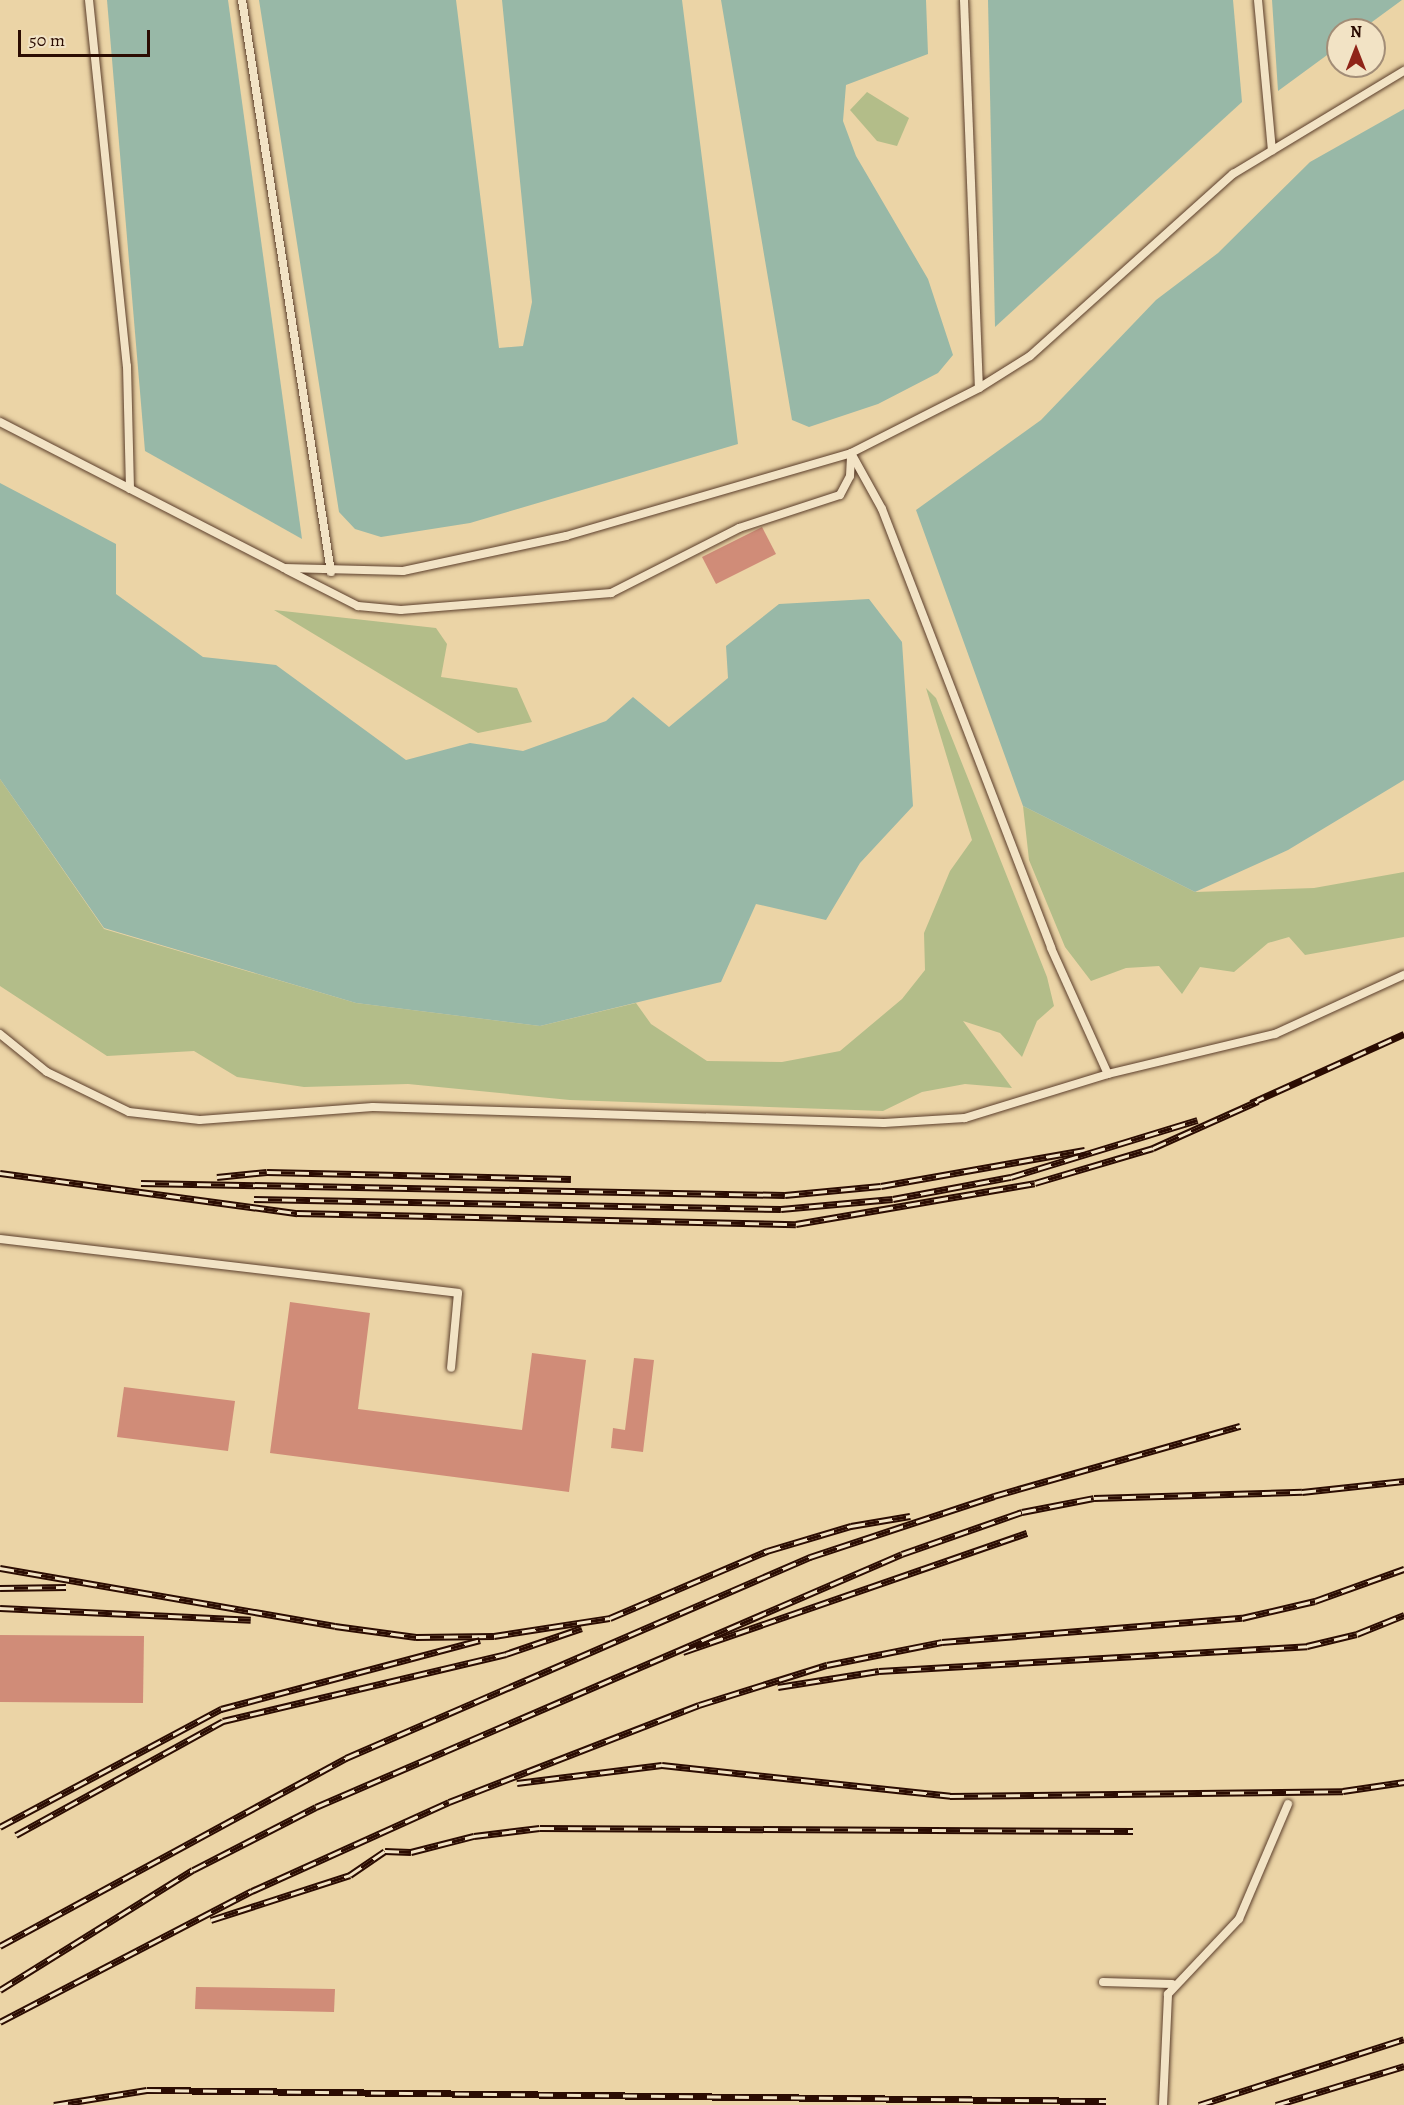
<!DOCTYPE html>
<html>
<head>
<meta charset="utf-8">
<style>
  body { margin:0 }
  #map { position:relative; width:1404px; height:2105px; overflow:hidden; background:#ebd4a6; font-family:Alegreya,serif }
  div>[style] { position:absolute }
  .green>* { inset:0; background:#b3bd89 }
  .water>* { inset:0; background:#98b8a7 }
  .building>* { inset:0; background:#d08c78 }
  .roads { filter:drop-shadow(0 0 2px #5b3e2b) drop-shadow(0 0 2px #5b3e2b) }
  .lane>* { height:8px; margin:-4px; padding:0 4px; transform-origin:4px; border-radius:4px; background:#f2e3c5 }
  .rail>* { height:7px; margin-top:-3.5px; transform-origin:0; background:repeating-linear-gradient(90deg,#f2e3c5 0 14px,#2b0c02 0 28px); box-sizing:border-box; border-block:2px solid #2b0c02 }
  span { translate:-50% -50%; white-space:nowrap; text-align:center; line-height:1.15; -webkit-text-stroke:5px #f2e3c5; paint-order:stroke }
  .north { position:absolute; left:1326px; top:18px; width:60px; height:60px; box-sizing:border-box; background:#f2e3c5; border:2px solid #a28d77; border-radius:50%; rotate:0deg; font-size:16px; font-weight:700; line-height:24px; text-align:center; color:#2b0c02 }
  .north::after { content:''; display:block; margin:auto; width:21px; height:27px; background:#8f2418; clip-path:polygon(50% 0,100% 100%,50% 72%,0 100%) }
  .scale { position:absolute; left:18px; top:30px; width:132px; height:27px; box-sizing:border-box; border:3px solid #2b0c02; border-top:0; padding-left:8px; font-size:18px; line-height:21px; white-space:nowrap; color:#2b0c02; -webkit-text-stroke:4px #f2e3c5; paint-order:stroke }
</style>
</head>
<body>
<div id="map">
  <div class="green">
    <i style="clip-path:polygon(867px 92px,909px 118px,897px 146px,877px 141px,850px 110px)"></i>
    <i style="clip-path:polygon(274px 610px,436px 628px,447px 644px,441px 677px,517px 688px,532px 722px,478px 733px)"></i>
    <i style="clip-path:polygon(926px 688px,936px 698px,1047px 977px,1054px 1006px,1037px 1021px,1022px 1057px,1000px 1033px,963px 1021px,1012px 1088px,965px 1084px,922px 1092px,883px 1111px,570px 1100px,408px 1084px,304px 1087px,237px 1077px,194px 1051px,107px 1056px,0 986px,0 779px,104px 929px,356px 1003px,540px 1026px,636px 1003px,651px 1024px,707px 1061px,782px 1062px,840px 1051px,902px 999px,925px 970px,924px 933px,950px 871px,972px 840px)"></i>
    <i style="clip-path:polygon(1023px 806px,1195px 892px,1314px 888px,1404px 872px,1404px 937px,1305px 955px,1289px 937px,1268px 943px,1234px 972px,1200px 967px,1182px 994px,1159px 966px,1126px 968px,1091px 981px,1065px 947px,1029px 860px)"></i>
  </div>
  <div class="water">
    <i style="clip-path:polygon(107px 0,228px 0,302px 539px,145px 451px)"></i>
    <i style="clip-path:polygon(259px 0,456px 0,499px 348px,523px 346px,532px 302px,502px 0,682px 0,738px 444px,470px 523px,381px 537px,355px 529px,339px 512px)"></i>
    <i style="clip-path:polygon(721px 0,926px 0,928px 54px,846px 85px,843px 121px,856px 156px,928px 279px,953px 355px,938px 373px,878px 404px,809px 427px,792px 420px)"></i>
    <i style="clip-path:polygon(988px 0,1233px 0,1242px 102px,995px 327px)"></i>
    <i style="clip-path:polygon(1272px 0,1402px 0,1361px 30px,1338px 30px,1338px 47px,1278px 91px)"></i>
    <i style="clip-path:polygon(1404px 109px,1404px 780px,1288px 850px,1195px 892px,1023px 806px,916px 510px,1041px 420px,1156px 300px,1218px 253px,1310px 162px)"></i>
    <i style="clip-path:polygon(0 483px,116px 544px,116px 594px,203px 657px,276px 665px,406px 760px,470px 743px,523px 751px,606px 721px,633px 697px,669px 727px,728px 678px,726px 646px,779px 604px,869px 599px,902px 642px,913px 806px,860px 863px,826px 920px,756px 904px,721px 982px,540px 1026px,356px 1003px,104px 928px,0 779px)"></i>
  </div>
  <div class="building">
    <i style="clip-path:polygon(762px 527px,776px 554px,716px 584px,702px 557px)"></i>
    <i style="clip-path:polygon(290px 1302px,370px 1313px,358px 1409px,522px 1430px,532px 1353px,586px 1360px,569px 1492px,270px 1453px)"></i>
    <i style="clip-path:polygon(634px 1358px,654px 1360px,643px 1452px,611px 1448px,613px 1428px,625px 1430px)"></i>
    <i style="clip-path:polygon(124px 1387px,235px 1401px,228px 1451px,117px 1437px)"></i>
    <i style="clip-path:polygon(0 1635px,144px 1636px,143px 1703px,0 1702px)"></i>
    <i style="clip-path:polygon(196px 1987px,335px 1989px,334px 2012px,195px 2009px)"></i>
  </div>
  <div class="roads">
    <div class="lane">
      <i style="left:89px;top:0;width:368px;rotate:84.1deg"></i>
      <i style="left:127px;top:366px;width:123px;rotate:88.6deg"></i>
      <i style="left:242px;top:0;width:579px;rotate:81.16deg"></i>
      <i style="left:964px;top:0;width:388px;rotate:87.8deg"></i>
      <i style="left:1258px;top:0;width:151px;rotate:84.7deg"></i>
      <i style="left:0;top:422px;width:319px;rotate:27.2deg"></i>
      <i style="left:284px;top:568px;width:119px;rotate:1.4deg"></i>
      <i style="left:403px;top:571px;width:167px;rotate:-12.1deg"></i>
      <i style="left:566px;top:536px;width:297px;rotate:-16.2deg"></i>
      <i style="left:851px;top:453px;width:144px;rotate:-26.9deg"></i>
      <i style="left:979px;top:388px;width:60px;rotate:-32.1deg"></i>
      <i style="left:1030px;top:356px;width:273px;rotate:-41.9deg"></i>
      <i style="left:1233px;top:174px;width:200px;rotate:-31.1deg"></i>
      <i style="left:851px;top:453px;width:64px;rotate:61deg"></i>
      <i style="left:882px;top:509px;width:470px;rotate:68.9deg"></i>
      <i style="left:1051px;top:948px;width:138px;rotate:65.7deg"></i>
      <i style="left:287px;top:570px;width:80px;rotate:26.9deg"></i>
      <i style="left:358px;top:606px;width:43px;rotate:5.3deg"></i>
      <i style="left:401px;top:610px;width:211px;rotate:-4.6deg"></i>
      <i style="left:611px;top:593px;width:144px;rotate:-26.9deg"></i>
      <i style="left:739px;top:528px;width:106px;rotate:-18.1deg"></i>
      <i style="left:840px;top:495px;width:21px;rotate:-62deg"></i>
      <i style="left:850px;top:476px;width:22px;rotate:-87deg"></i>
      <i style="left:0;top:1034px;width:60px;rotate:39deg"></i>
      <i style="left:47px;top:1072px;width:91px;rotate:26deg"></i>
      <i style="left:129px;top:1112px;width:71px;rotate:6.4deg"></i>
      <i style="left:200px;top:1120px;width:173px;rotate:-4.3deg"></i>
      <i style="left:373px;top:1107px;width:511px;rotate:1.79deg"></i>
      <i style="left:884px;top:1123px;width:81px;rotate:-3.5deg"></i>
      <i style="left:965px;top:1118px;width:150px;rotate:-17.1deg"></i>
      <i style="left:1108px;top:1074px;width:172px;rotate:-13.5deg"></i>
      <i style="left:1275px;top:1034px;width:142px;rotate:-24.6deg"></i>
      <i style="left:0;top:1239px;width:461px;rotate:6.7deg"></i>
      <i style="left:458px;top:1293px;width:75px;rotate:95.3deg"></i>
      <i style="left:1103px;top:1982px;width:69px;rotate:1.7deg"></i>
      <i style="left:1163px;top:2105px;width:111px;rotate:-87.4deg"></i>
      <i style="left:1168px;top:1994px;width:103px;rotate:-46.6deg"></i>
      <i style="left:1239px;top:1919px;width:125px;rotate:-66.9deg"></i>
    </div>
  </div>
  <div class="rail">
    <i style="left:1251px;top:1103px;width:168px;rotate:-24.3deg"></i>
    <i style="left:0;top:1173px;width:300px;rotate:7.7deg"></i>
    <i style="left:297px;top:1213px;width:499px;rotate:1.3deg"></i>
    <i style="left:796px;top:1224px;width:242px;rotate:-9.7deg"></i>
    <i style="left:1035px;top:1183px;width:123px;rotate:-16.5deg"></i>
    <i style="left:1153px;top:1148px;width:115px;rotate:-24.1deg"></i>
    <i style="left:217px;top:1177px;width:50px;rotate:-5.7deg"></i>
    <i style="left:267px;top:1172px;width:304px;rotate:1.3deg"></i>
    <i style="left:141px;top:1183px;width:644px;rotate:1.07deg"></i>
    <i style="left:785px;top:1195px;width:96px;rotate:-5.4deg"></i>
    <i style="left:881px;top:1186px;width:207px;rotate:-10deg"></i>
    <i style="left:254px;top:1199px;width:527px;rotate:1.09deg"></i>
    <i style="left:781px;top:1209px;width:112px;rotate:-5.1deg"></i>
    <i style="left:893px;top:1199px;width:120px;rotate:-10.6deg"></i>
    <i style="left:1011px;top:1177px;width:195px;rotate:-17deg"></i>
    <i style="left:0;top:1568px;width:340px;rotate:9.8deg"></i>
    <i style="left:335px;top:1626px;width:82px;rotate:7.7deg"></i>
    <i style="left:416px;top:1637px;width:78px;rotate:-0.7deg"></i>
    <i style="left:494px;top:1636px;width:117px;rotate:-8.8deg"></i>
    <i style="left:610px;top:1618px;width:171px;rotate:-23.1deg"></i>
    <i style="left:767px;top:1551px;width:88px;rotate:-16.6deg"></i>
    <i style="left:851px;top:1526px;width:60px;rotate:-9.6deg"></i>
    <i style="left:0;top:1588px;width:66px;rotate:-0.9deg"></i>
    <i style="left:0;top:1608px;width:251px;rotate:2.7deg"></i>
    <i style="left:683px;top:1652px;width:364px;rotate:-19.1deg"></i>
    <i style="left:778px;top:1687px;width:102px;rotate:-9deg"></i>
    <i style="left:879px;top:1671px;width:429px;rotate:-3.3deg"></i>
    <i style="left:1307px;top:1646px;width:51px;rotate:-13.5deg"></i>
    <i style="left:1357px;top:1634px;width:51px;rotate:-22deg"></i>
    <i style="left:517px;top:1783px;width:146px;rotate:-7.1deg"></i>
    <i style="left:662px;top:1765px;width:290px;rotate:6.1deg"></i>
    <i style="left:950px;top:1796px;width:393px;rotate:-0.7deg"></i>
    <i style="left:1343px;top:1791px;width:62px;rotate:-8.4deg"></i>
    <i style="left:0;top:1827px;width:251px;rotate:-28.1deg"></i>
    <i style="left:221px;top:1709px;width:268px;rotate:-14.9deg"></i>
    <i style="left:16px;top:1835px;width:236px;rotate:-28.8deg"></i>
    <i style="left:223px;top:1721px;width:291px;rotate:-13.3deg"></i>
    <i style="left:506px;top:1654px;width:80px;rotate:-18.9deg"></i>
    <i style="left:211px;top:1920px;width:146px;rotate:-17.9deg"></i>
    <i style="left:350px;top:1875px;width:42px;rotate:-34.4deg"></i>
    <i style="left:385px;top:1851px;width:26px;rotate:2deg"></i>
    <i style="left:411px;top:1852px;width:65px;rotate:-14.3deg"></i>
    <i style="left:474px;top:1836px;width:66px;rotate:-6.9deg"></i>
    <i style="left:540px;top:1828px;width:593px;rotate:0.29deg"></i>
    <i style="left:0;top:1946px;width:394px;rotate:-28.5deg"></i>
    <i style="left:346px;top:1758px;width:506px;rotate:-23.42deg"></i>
    <i style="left:810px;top:1557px;width:194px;rotate:-18.3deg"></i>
    <i style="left:994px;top:1496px;width:256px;rotate:-15.9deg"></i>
    <i style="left:0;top:1990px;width:227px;rotate:-31.9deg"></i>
    <i style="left:193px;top:1870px;width:138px;rotate:-27.1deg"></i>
    <i style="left:316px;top:1807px;width:638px;rotate:-23.35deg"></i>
    <i style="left:902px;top:1554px;width:127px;rotate:-19.3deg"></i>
    <i style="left:1022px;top:1512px;width:73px;rotate:-11deg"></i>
    <i style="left:1094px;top:1498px;width:208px;rotate:-1.7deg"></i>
    <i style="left:1302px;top:1492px;width:103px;rotate:-6.2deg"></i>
    <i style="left:0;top:2022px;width:284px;rotate:-27.5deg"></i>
    <i style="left:252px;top:1891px;width:216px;rotate:-24.3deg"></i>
    <i style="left:449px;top:1802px;width:268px;rotate:-21.2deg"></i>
    <i style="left:699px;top:1705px;width:134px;rotate:-17.4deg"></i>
    <i style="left:827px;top:1665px;width:117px;rotate:-11.3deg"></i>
    <i style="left:942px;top:1642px;width:301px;rotate:-4.6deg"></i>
    <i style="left:1242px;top:1618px;width:75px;rotate:-13.1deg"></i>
    <i style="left:1315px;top:1601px;width:95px;rotate:-19.8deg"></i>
    <i style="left:54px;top:2105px;width:94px;rotate:-9.2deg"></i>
    <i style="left:147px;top:2090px;width:959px;rotate:0.66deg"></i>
    <i style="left:1199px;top:2105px;width:215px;rotate:-17.8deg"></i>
    <i style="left:1276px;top:2105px;width:134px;rotate:-16.9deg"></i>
  </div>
  <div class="north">N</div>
  <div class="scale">50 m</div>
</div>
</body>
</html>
